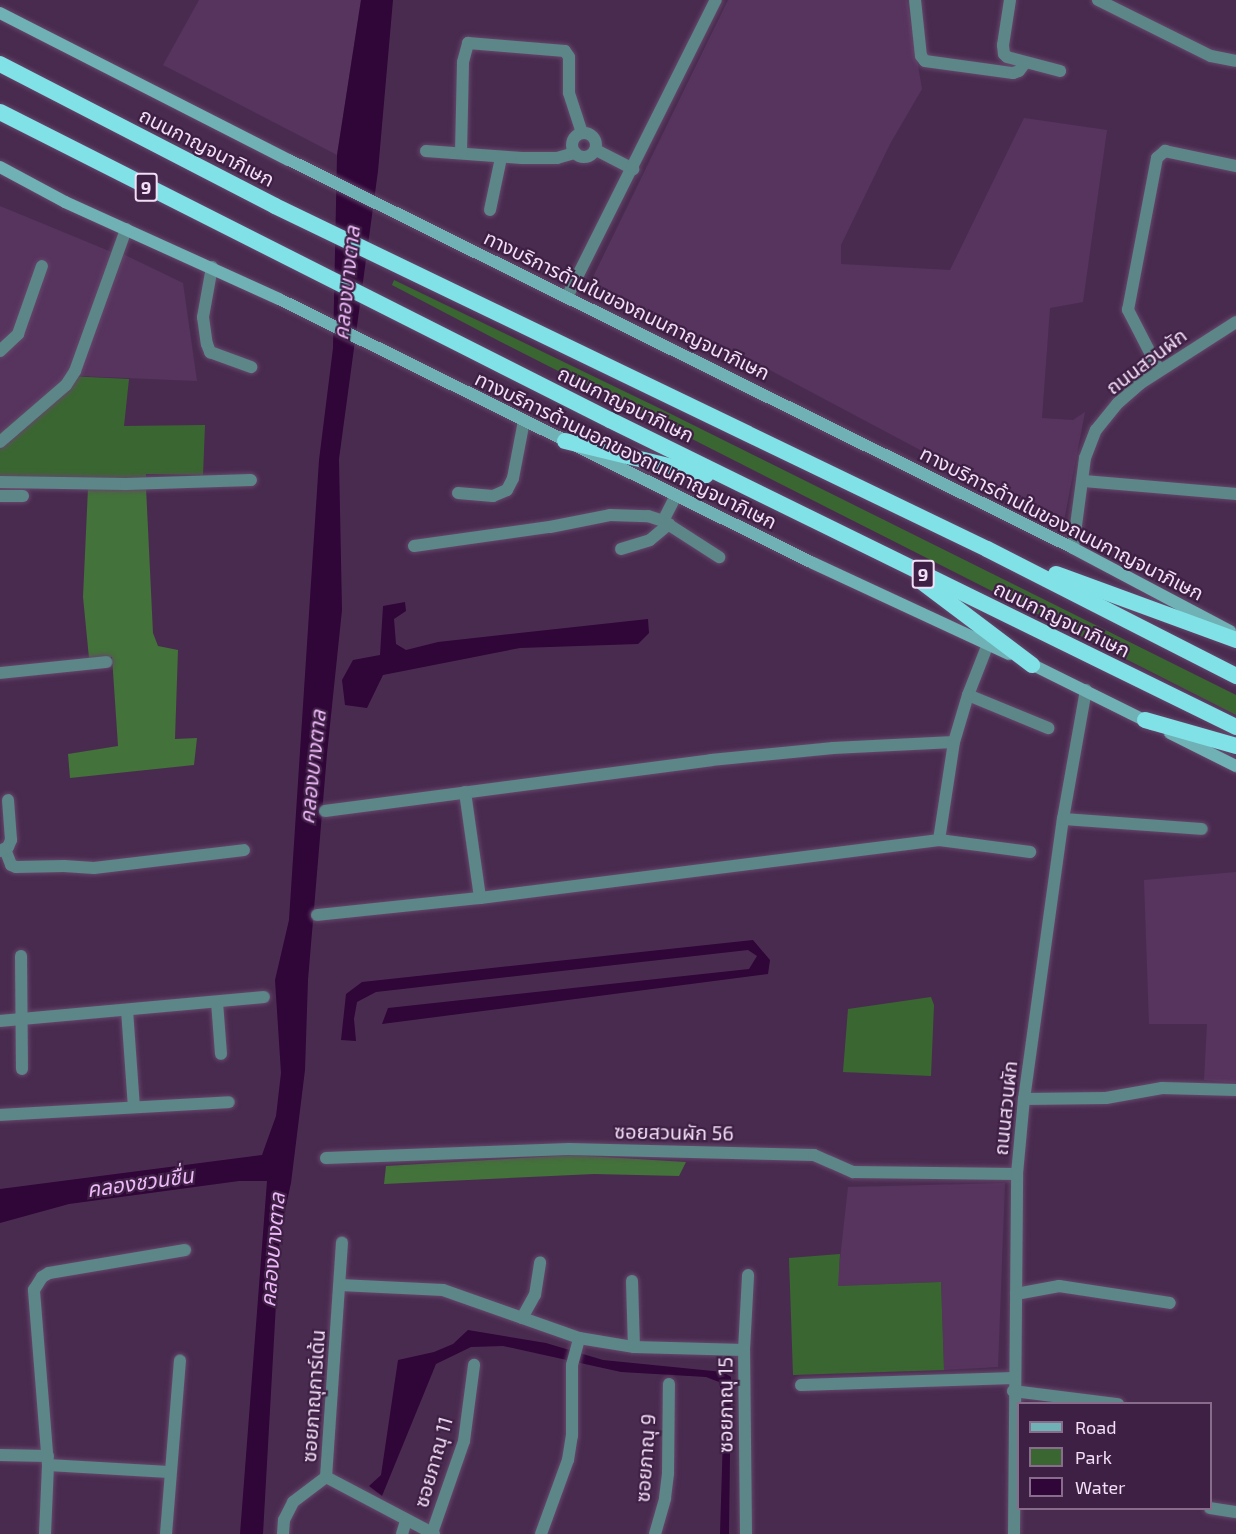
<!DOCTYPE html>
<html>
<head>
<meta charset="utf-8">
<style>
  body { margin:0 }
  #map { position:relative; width:1236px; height:1534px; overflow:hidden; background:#4a2b50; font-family:"Exo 2","Noto Sans Thai",sans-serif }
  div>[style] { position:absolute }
  .built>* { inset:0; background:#57345e }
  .green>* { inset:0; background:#3a6731 }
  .forest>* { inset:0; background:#43723a }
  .water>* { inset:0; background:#300538 }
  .roads { filter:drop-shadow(0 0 2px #65486b) drop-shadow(0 0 2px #65486b) }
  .minor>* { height:12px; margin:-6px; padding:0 6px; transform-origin:6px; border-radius:6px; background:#5d8688 }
  .minor>.ring { margin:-6px; padding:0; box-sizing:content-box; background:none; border:12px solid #5d8688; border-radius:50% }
  .tertiary>* { height:12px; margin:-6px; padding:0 6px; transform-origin:6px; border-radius:6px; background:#5d8688 }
  .secondary>* { height:12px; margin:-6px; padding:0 6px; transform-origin:6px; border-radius:6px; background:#6fb1b4 }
  .trunk>* { height:16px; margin:-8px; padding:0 8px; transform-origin:8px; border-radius:8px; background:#80e1e6 }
  span { translate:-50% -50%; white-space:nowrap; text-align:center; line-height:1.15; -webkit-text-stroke:4.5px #3f2045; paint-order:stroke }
  .shield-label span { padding:2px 4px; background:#3f2045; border:2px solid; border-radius:4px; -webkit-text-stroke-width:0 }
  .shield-label { font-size:18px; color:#f2dff6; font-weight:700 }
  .street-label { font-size:20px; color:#f2dff6 }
  .water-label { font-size:21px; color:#edb9f8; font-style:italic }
  .legend { position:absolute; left:1017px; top:1402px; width:195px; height:108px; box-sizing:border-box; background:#3f2045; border:2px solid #876c8c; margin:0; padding:8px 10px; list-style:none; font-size:18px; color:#f2dff6 }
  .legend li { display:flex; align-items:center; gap:12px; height:30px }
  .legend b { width:30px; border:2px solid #876c8c }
</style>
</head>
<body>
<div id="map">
  <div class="built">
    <i style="clip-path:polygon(199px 0,361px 0,337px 155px,163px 65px)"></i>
    <i style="clip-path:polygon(728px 0,907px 0,922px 89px,890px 144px,841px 245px,841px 264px,950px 270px,1024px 118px,1107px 130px,1083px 302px,1050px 308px,1042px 418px,1073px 420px,1085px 412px,1063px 526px,766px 368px,590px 283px)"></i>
    <i style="clip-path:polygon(0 206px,114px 253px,67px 376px,0 433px)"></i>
    <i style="clip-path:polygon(123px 254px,183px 283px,197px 381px,77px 376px)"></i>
    <i style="clip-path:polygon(1236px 872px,1236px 1083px,1204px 1080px,1207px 1024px,1149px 1024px,1144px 880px)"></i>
    <i style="clip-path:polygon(1005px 1183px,998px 1367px,944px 1370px,941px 1282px,837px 1286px,848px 1187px)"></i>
  </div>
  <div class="green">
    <i style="clip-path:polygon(394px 280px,663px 410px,1236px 695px,1236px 715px,501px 342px,392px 285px)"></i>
    <i style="clip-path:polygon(67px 376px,129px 379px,124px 426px,205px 425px,203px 475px,146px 474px,146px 487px,0 487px,0 433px)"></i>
    <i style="clip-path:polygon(931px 997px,934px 1005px,931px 1076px,843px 1072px,848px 1009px)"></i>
    <i style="clip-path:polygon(840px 1254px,838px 1286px,941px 1282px,944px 1370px,793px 1375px,789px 1258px)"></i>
  </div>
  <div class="forest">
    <i style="clip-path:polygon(146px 487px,153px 633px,158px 646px,178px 650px,175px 739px,197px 738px,194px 765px,70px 778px,68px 754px,118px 746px,112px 657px,89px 658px,83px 597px,88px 488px)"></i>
    <i style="clip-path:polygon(572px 1155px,686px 1162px,679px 1176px,594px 1174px,384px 1184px,386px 1166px)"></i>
  </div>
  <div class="water">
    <i style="clip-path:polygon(361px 0,393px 0,378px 171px,339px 459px,342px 610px,327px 754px,308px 980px,305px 1070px,291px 1183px,280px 1233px,263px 1534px,240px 1534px,267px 1181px,239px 1181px,69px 1204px,0 1223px,0 1189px,262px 1155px,276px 1116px,281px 1073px,275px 980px,289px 920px,319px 460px,333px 348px,337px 155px)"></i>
    <i style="clip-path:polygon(405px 602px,406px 611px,394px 619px,396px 644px,406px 650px,438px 642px,648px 619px,649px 633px,638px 644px,520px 648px,383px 675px,367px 708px,345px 705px,342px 680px,353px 660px,380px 655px,383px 606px)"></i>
    <i style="clip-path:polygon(753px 940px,770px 960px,768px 974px,382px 1024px,388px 1008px,749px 969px,757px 956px,748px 950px,376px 992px,357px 1002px,354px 1019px,356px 1041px,341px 1040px,346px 994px,362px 982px)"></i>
    <i style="clip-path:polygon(468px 1330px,546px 1343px,603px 1360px,723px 1372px,731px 1377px,729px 1534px,720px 1534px,724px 1403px,719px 1382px,706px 1377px,621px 1372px,503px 1346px,471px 1347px,436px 1364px,382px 1496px,369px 1486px,381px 1475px,398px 1360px,434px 1352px,453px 1344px)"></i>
  </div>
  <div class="roads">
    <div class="minor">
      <i style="left:915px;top:0;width:56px;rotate:83.9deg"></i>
      <i style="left:921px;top:56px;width:6px;rotate:51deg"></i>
      <i style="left:925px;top:61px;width:89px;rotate:7.8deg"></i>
      <i style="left:1013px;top:73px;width:6px;rotate:-18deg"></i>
      <i style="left:1019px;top:71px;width:10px;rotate:-53deg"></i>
      <i style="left:1010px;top:0;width:46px;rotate:98.8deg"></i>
      <i style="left:1003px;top:45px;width:9px;rotate:84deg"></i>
      <i style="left:1004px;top:54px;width:4px;rotate:45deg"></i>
      <i style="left:1007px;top:57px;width:55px;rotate:14.8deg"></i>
      <i style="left:1098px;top:0;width:126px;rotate:26.4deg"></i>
      <i style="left:1211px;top:56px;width:25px;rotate:11deg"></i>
      <i class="ring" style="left:572px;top:133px;width:12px;height:12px"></i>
      <i style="left:596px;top:150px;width:42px;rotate:27.2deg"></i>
      <i style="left:426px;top:151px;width:96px;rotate:4.2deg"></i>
      <i style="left:522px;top:158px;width:35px"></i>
      <i style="left:557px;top:158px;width:19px;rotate:-16deg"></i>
      <i style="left:461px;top:152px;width:90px;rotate:-88.7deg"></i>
      <i style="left:463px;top:62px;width:20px;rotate:-75deg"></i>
      <i style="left:468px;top:43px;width:97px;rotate:4.7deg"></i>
      <i style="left:565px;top:51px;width:7px;rotate:56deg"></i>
      <i style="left:569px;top:57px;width:36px;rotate:90deg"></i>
      <i style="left:569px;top:93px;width:42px;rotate:72deg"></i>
      <i style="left:490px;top:210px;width:53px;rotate:-78.1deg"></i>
      <i style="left:212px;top:267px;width:51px;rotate:100.2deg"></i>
      <i style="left:203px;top:317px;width:27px;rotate:82deg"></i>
      <i style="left:207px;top:344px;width:9px;rotate:69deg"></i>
      <i style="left:210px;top:352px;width:44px;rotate:20.1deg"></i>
      <i style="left:567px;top:297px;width:332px;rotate:-63.4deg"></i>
      <i style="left:0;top:351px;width:25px;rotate:-43deg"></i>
      <i style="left:18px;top:334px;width:72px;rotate:-70.6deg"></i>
      <i style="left:1159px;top:370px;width:68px;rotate:-117.3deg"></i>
      <i style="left:1128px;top:310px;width:155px;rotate:-79.2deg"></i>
      <i style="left:1157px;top:158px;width:11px;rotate:-41deg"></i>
      <i style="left:1165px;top:151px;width:73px;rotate:11.9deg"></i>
      <i style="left:0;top:442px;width:87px;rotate:-40.8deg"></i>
      <i style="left:66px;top:385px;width:17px;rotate:-57deg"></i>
      <i style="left:75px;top:371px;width:151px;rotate:-70.2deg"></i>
      <i style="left:1084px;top:481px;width:153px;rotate:4.9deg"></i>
      <i style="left:0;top:482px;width:126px;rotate:0.9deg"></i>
      <i style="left:126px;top:484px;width:125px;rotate:-1.8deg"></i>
      <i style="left:458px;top:493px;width:35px;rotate:5deg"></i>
      <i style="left:493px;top:496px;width:15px;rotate:-23deg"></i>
      <i style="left:507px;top:490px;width:13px;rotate:-63deg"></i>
      <i style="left:513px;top:478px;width:58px;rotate:-79.1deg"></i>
      <i style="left:0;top:496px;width:23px"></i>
      <i style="left:663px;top:521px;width:67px;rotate:32.7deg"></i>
      <i style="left:414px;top:546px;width:137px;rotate:-8deg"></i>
      <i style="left:550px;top:527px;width:61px;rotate:-11.3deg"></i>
      <i style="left:610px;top:515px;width:38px;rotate:2deg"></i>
      <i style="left:648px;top:516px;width:16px;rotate:18deg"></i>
      <i style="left:663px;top:521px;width:29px;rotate:-63deg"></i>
      <i style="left:621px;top:549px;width:30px;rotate:-17deg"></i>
      <i style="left:650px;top:540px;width:25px;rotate:-40deg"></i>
      <i style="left:988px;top:644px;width:55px;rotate:111.4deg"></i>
      <i style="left:968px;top:695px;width:87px;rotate:22.4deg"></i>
      <i style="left:0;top:673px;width:107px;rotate:-5.9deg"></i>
      <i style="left:465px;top:792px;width:107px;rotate:81.9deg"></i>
      <i style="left:325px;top:811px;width:389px;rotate:-7.5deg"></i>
      <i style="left:711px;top:760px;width:123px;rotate:-5.6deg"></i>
      <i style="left:833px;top:748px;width:121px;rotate:-2.8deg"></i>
      <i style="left:1063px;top:819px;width:139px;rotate:4.1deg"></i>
      <i style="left:939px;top:840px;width:99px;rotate:-81.3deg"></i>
      <i style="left:954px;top:742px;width:49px;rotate:-73.4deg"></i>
      <i style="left:5px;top:849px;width:17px;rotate:69deg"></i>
      <i style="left:11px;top:865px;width:5px;rotate:22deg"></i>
      <i style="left:16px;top:867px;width:48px;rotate:-1.2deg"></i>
      <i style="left:64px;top:866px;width:30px;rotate:4deg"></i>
      <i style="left:94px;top:868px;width:151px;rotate:-6.8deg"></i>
      <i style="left:0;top:851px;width:9px;rotate:-27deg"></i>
      <i style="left:8px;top:847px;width:8px;rotate:-67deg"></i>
      <i style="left:11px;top:840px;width:40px;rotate:-94.3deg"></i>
      <i style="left:317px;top:915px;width:164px;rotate:-6deg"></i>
      <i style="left:480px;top:898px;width:463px;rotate:-7.2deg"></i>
      <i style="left:939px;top:840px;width:92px;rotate:7.5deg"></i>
      <i style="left:21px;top:956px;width:113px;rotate:89.5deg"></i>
      <i style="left:217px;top:1002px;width:52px;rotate:85.6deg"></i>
      <i style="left:127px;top:1010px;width:97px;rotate:85.9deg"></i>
      <i style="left:0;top:1021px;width:265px;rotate:-5.2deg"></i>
      <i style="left:1024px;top:1099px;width:82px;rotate:-0.7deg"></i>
      <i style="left:1106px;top:1098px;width:57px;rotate:-10.1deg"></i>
      <i style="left:1162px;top:1088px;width:74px;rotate:1.5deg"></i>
      <i style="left:0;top:1115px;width:229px;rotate:-3.2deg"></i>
      <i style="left:326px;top:1158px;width:243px;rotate:-2.1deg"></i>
      <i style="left:569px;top:1149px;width:245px;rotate:1.4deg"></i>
      <i style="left:814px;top:1155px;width:43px;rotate:23.6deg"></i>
      <i style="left:853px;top:1172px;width:164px;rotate:0.7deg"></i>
      <i style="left:632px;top:1281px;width:66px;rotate:88.3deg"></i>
      <i style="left:340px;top:1285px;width:103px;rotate:2.8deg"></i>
      <i style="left:443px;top:1290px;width:144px;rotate:19.4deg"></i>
      <i style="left:579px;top:1338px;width:56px;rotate:9.3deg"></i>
      <i style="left:634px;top:1347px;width:110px;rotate:1.6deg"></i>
      <i style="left:1016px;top:1294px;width:44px;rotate:-10.5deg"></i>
      <i style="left:1059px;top:1286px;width:112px;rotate:8.7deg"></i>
      <i style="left:522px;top:1318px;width:26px;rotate:-61deg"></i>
      <i style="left:535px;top:1295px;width:33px;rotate:-81deg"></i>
      <i style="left:801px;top:1385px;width:213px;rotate:-1.9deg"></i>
      <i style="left:1013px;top:1391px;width:106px;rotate:7.1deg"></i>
      <i style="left:0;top:1455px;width:48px;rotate:1.2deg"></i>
      <i style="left:48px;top:1465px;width:121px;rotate:3.3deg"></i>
      <i style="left:326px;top:1477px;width:122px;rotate:27.8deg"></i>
      <i style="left:1210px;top:1508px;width:26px;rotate:9deg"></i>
      <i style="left:432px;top:1533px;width:97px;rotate:-70.8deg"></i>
      <i style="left:464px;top:1441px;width:77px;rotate:-82.5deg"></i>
      <i style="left:45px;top:1534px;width:69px;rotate:-87.5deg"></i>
      <i style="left:48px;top:1465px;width:176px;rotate:-94.6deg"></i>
      <i style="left:34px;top:1290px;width:15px;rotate:-58deg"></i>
      <i style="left:42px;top:1277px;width:8px;rotate:-30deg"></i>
      <i style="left:49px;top:1273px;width:138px;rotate:-9.6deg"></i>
      <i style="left:166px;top:1534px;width:174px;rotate:-85.4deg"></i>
      <i style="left:283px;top:1534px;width:14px;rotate:-86deg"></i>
      <i style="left:284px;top:1520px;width:20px;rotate:-63deg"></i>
      <i style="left:293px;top:1502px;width:41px;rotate:-37.1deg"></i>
      <i style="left:326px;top:1477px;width:235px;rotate:-86.1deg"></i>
      <i style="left:402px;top:1534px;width:14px;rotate:-73deg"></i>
      <i style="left:541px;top:1534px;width:79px;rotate:-70deg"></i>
      <i style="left:568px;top:1460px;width:24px;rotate:-81deg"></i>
      <i style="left:572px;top:1436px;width:71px;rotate:-90deg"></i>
      <i style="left:572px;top:1365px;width:28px;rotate:-75deg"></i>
      <i style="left:655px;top:1534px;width:37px;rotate:-74deg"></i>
      <i style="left:665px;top:1498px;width:25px;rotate:-83deg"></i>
      <i style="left:668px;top:1473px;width:89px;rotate:-89.4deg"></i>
      <i style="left:746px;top:1534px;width:184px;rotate:-90.6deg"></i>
      <i style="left:744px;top:1350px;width:75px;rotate:-86.9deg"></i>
    </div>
    <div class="tertiary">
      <i style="left:1073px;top:548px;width:91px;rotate:-82.4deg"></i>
      <i style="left:1085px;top:458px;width:30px;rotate:-69deg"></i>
      <i style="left:1096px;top:430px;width:35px;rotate:-51deg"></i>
      <i style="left:1118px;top:403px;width:30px;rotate:-41deg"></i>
      <i style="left:1141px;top:383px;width:113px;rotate:-32.7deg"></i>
      <i style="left:1014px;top:1534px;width:360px;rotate:-89.5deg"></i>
      <i style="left:1017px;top:1174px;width:75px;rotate:-84.7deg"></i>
      <i style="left:1024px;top:1099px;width:283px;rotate:-82.1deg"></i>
      <i style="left:1063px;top:819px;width:131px;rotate:-79.9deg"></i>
    </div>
    <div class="secondary">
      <i style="left:0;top:13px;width:324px;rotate:27deg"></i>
      <i style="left:289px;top:160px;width:875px;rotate:26.33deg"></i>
      <i style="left:1073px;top:548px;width:178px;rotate:27.9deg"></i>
      <i style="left:0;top:167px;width:74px;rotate:28.3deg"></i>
      <i style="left:65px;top:202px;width:235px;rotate:24.4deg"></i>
      <i style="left:279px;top:299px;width:596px;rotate:26.31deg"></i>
      <i style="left:813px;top:563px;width:216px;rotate:24.9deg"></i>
      <i style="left:1025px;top:661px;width:142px;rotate:26.4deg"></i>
      <i style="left:1170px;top:733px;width:74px;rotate:26.6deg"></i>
    </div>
    <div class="trunk">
      <i style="left:0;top:64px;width:309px;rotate:27.3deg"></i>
      <i style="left:275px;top:206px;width:790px;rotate:25.72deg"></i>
      <i style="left:987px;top:549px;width:280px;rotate:27deg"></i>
      <i style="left:0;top:112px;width:683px;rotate:26.79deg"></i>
      <i style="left:610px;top:420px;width:697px;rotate:26.12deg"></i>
      <i style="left:565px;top:441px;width:145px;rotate:13.6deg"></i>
      <i style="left:1056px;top:574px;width:192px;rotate:20.1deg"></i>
      <i style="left:922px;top:582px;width:138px;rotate:37deg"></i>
      <i style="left:1145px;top:720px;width:95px;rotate:15.9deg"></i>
    </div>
  </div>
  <div class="shield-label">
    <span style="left:146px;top:187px">9</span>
    <span style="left:923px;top:574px">9</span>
  </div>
  <div class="street-label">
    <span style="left:207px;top:147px;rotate:27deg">ถนนกาญจนาภิเษก</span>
    <span style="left:627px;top:305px;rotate:26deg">ทางบริการด้านในของถนนกาญจนาภิเษก</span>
    <span style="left:1146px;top:361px;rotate:-37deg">ถนนสวนผัก</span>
    <span style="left:626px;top:404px;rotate:26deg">ถนนกาญจนาภิเษก</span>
    <span style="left:626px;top:450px;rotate:26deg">ทางบริการด้านนอกของถนนกาญจนาภิเษก</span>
    <span style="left:1062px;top:523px;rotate:27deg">ทางบริการด้านในของถนนกาญจนาภิเษก</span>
    <span style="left:1062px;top:619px;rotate:26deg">ถนนกาญจนาภิเษก</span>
    <span style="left:1005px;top:1108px;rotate:-84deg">ถนนสวนผัก</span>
    <span style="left:674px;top:1132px;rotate:1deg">ซอยสวนผัก 56</span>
    <span style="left:313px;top:1396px;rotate:-86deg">ซอยภาณุการ์เด้น</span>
    <span style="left:725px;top:1405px;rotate:-90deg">ซอยภาณุ 15</span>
    <span style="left:645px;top:1458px;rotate:-86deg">ซอยภาณุ 9</span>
    <span style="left:433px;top:1462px;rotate:-74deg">ซอยภาณุ 11</span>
  </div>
  <div class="water-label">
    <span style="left:346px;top:283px;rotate:-84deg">คลองบางตาล</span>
    <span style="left:312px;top:767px;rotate:-84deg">คลองบางตาล</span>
    <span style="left:140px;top:1182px;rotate:-8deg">คลองชวนชื่น</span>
    <span style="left:272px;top:1250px;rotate:-85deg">คลองบางตาล</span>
  </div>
  <ul class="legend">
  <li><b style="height:8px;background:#6fb1b4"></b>Road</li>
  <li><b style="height:16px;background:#3a6731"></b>Park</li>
  <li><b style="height:16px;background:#300538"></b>Water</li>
  </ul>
</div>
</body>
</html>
